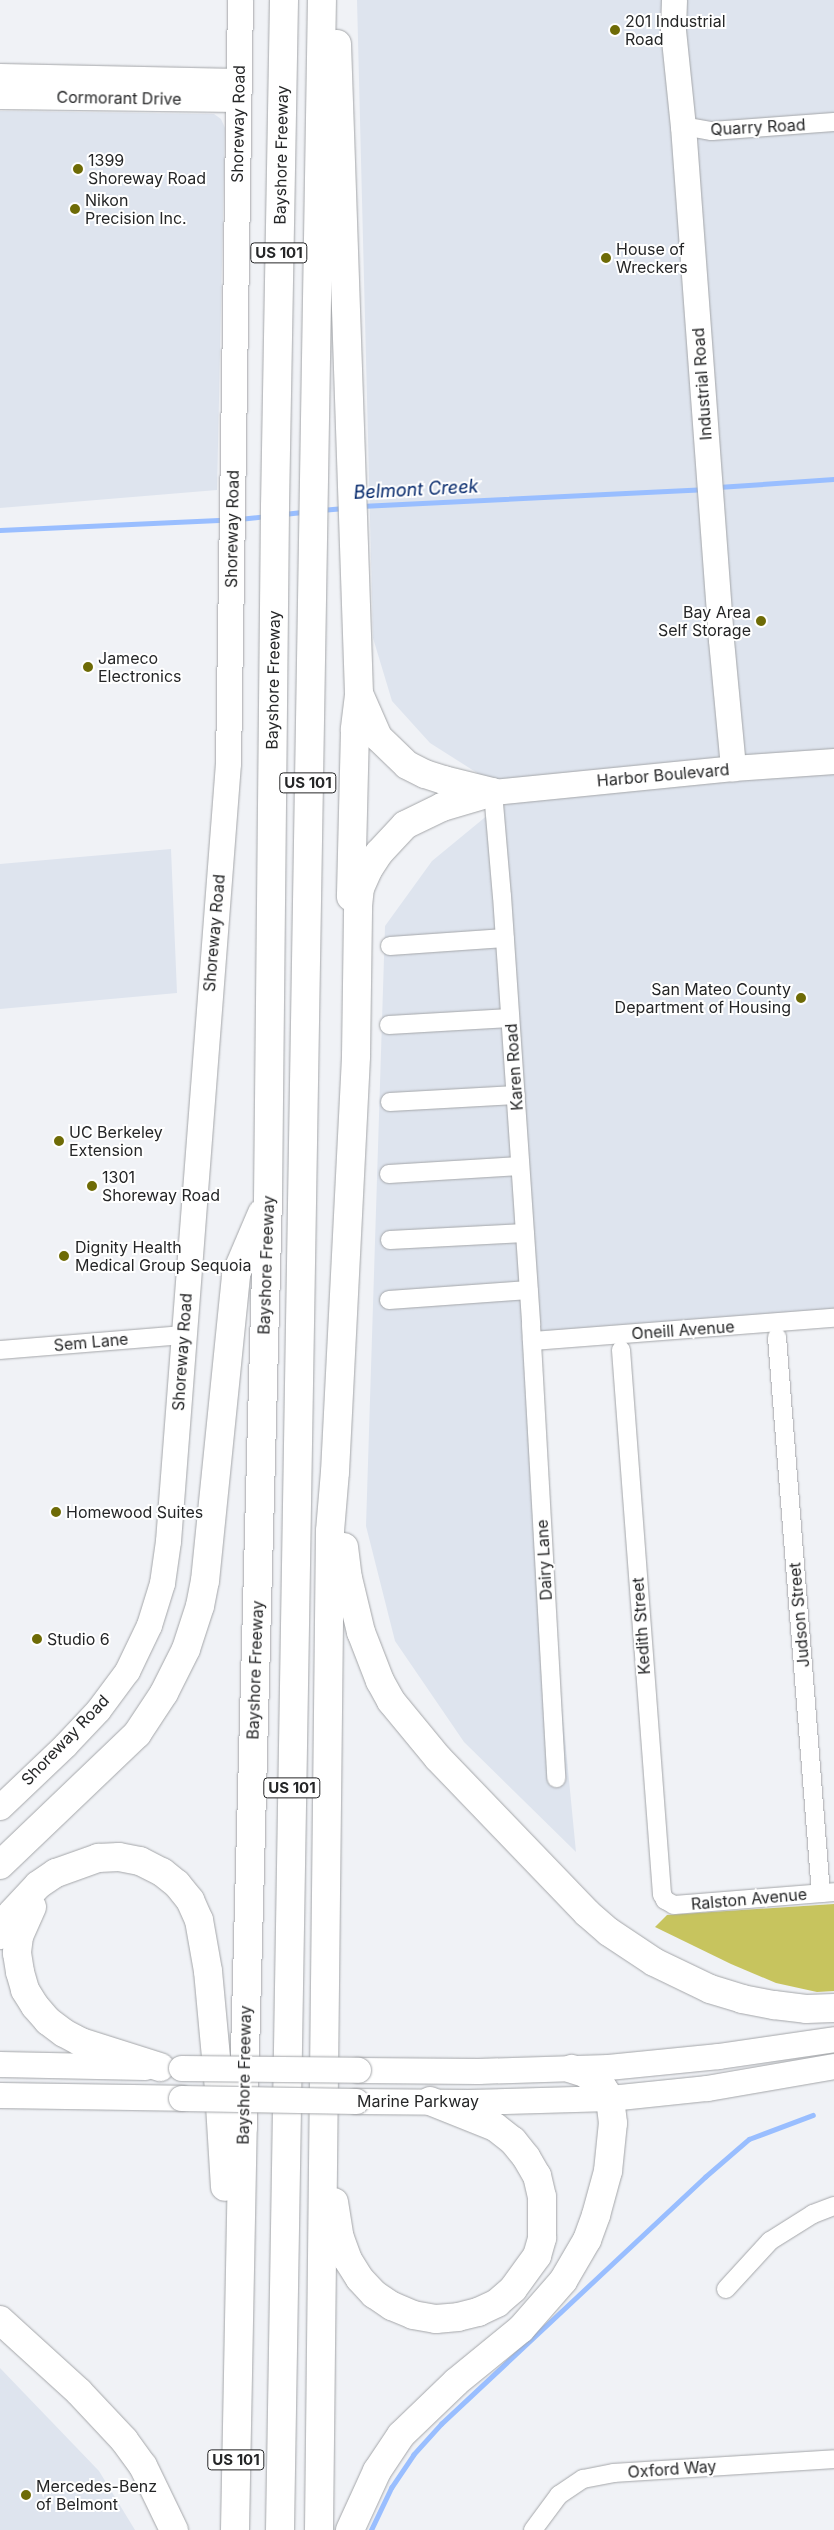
<!DOCTYPE html>
<html>
<head>
<meta charset="utf-8">
<style>
  body { margin:0 }
  #map { position:relative; width:834px; height:2530px; overflow:hidden; background:#f0f2f6; font-family:Inter,sans-serif }
  div>[style] { position:absolute }
  .built>* { inset:0; background:#dee4ee }
  .green>* { inset:0; background:#c7c45e }
  .stream>* { height:4.5px; margin:-2.25px; padding:0 2.25px; transform-origin:2.25px; border-radius:2.25px; background:#99beff }
  .roads { filter:drop-shadow(0 0 1px #a4a6a9) drop-shadow(0 0 1px #a4a6a9) }
  .street>* { height:18px; margin:-9px; padding:0 9px; transform-origin:9px; border-radius:9px; background:#fff }
  .secondary>* { height:25px; margin:-12.5px; padding:0 12.5px; transform-origin:12.5px; border-radius:12.5px; background:#fff }
  .highway>* { height:28px; margin:-14px; padding:0 14px; transform-origin:14px; border-radius:14px; background:#fff }
  .bridges { filter:drop-shadow(0 0 1px #a4a6a9) drop-shadow(0 0 1px #a4a6a9) }
  .secondary-bridge>* { height:25px; margin:-12.5px; padding:0 12.5px; transform-origin:12.5px; border-radius:12.5px; background:#fff }
  .dots>* { width:14px; height:14px; translate:-50% -50%; box-sizing:border-box; border:2px solid #fff; border-radius:50% }
  span { translate:-50% -50%; white-space:nowrap; text-align:center; line-height:1.15; -webkit-text-stroke:4px #fff; paint-order:stroke }
  .shield-label span { padding:1px 4px; background:#fff; border:1px solid; border-radius:4px; -webkit-text-stroke-width:0 }
  .shield-label { font-size:15px; color:#252627; font-weight:700 }
  .poi-label { font-size:16px; color:#252627 }
  .left { translate:0 -50%; text-align:left }
  .right { translate:-100% -50%; text-align:right }
  .street-label { font-size:16px; color:#252627 }
  .water-label { font-size:18px; color:#012569; font-style:italic }
</style>
</head>
<body>
<div id="map">
  <div class="built">
    <i style="clip-path:polygon(357px 0,834px 0,834px 1317px,527px 1349px,576px 1852px,464px 1742px,395px 1641px,366px 1526px,385px 926px,432px 861px,512px 795px,430px 743px,392px 701px,373px 638px)"></i>
    <i style="clip-path:polygon(0 111px,214px 114px,221px 119px,225px 128px,217px 490px,0 508px)"></i>
    <i style="clip-path:polygon(171px 849px,177px 993px,0 1009px,0 864px)"></i>
    <i style="clip-path:polygon(0 2368px,99px 2471px,135px 2530px,0 2530px)"></i>
  </div>
  <div class="green">
    <i style="clip-path:polygon(834px 1904px,834px 1991px,817px 1992px,776px 1983px,731px 1964px,655px 1927px,667px 1915px)"></i>
  </div>
  <div class="stream">
    <i style="left:718px;top:487px;width:116px;rotate:-3.9deg"></i>
    <i style="left:361px;top:506px;width:342px;rotate:-2.8deg"></i>
    <i style="left:321px;top:510px;width:23px;rotate:-5deg"></i>
    <i style="left:284px;top:514px;width:20px;rotate:-6deg"></i>
    <i style="left:239px;top:519px;width:27px;rotate:-6deg"></i>
    <i style="left:0;top:530px;width:224px;rotate:-2.6deg"></i>
    <i style="left:371px;top:2530px;width:47px;rotate:-64.5deg"></i>
    <i style="left:391px;top:2488px;width:40px;rotate:-56deg"></i>
    <i style="left:413px;top:2455px;width:42px;rotate:-47.9deg"></i>
    <i style="left:441px;top:2424px;width:362px;rotate:-43.1deg"></i>
    <i style="left:705px;top:2177px;width:58px;rotate:-40.8deg"></i>
    <i style="left:749px;top:2139px;width:68px;rotate:-20.6deg"></i>
  </div>
  <div class="roads">
    <div class="street">
      <i style="left:683px;top:126px;width:29px;rotate:10deg"></i>
      <i style="left:712px;top:131px;width:122px;rotate:-4.2deg"></i>
      <i style="left:493px;top:792px;width:104px;rotate:85.1deg"></i>
      <i style="left:502px;top:896px;width:430px;rotate:86.1deg"></i>
      <i style="left:531px;top:1325px;width:454px;rotate:86.8deg"></i>
      <i style="left:390px;top:946px;width:115px;rotate:-4deg"></i>
      <i style="left:389px;top:1025px;width:121px;rotate:-3.3deg"></i>
      <i style="left:390px;top:1102px;width:126px;rotate:-3.2deg"></i>
      <i style="left:389px;top:1174px;width:131px;rotate:-3.5deg"></i>
      <i style="left:390px;top:1240px;width:135px;rotate:-3deg"></i>
      <i style="left:389px;top:1300px;width:140px;rotate:-4.1deg"></i>
      <i style="left:777px;top:1337px;width:558px;rotate:85.48deg"></i>
      <i style="left:532px;top:1341px;width:303px;rotate:-4.4deg"></i>
      <i style="left:0;top:1350px;width:184px;rotate:-4.7deg"></i>
      <i style="left:621px;top:1350px;width:546px;rotate:85.69deg"></i>
      <i style="left:662px;top:1894px;width:7px;rotate:63deg"></i>
      <i style="left:665px;top:1900px;width:10px;rotate:29deg"></i>
      <i style="left:674px;top:1905px;width:161px;rotate:-4.6deg"></i>
      <i style="left:726px;top:2289px;width:65px;rotate:-47.5deg"></i>
      <i style="left:770px;top:2241px;width:51px;rotate:-32.1deg"></i>
      <i style="left:813px;top:2214px;width:22px;rotate:-21deg"></i>
      <i style="left:533px;top:2530px;width:44px;rotate:-53.4deg"></i>
      <i style="left:559px;top:2495px;width:29px;rotate:-34deg"></i>
      <i style="left:583px;top:2479px;width:32px;rotate:-11deg"></i>
      <i style="left:614px;top:2473px;width:220px;rotate:-3.6deg"></i>
    </div>
    <div class="secondary">
      <i style="left:674px;top:0;width:30px;rotate:92deg"></i>
      <i style="left:673px;top:30px;width:97px;rotate:84.1deg"></i>
      <i style="left:683px;top:126px;width:515px;rotate:85.77deg"></i>
      <i style="left:721px;top:640px;width:129px;rotate:84.6deg"></i>
      <i style="left:0;top:76px;width:238px;rotate:1.2deg"></i>
      <i style="left:0;top:96px;width:238px;rotate:0.7deg"></i>
      <i style="left:493px;top:792px;width:241px;rotate:-5.7deg"></i>
      <i style="left:733px;top:768px;width:101px;rotate:-4deg"></i>
      <i style="left:0;top:1807px;width:90px;rotate:-43.6deg"></i>
      <i style="left:65px;top:1745px;width:48px;rotate:-46.7deg"></i>
      <i style="left:98px;top:1710px;width:49px;rotate:-53.4deg"></i>
      <i style="left:127px;top:1671px;width:51px;rotate:-64.4deg"></i>
      <i style="left:149px;top:1625px;width:44px;rotate:-72.8deg"></i>
      <i style="left:162px;top:1583px;width:42px;rotate:-81.9deg"></i>
      <i style="left:168px;top:1541px;width:780px;rotate:-85.59deg"></i>
      <i style="left:228px;top:763px;width:763px;rotate:-89.1deg"></i>
      <i style="left:0;top:2064px;width:145px;rotate:1.2deg"></i>
      <i style="left:358px;top:2070px;width:120px;rotate:0.5deg"></i>
      <i style="left:478px;top:2071px;width:130px;rotate:-1.8deg"></i>
      <i style="left:608px;top:2067px;width:111px;rotate:-5.7deg"></i>
      <i style="left:718px;top:2056px;width:117px;rotate:-8.3deg"></i>
      <i style="left:0;top:2095px;width:181px;rotate:0.9deg"></i>
      <i style="left:356px;top:2101px;width:112px;rotate:0.5deg"></i>
      <i style="left:468px;top:2102px;width:142px;rotate:-1.6deg"></i>
      <i style="left:610px;top:2098px;width:98px;rotate:-5.9deg"></i>
      <i style="left:707px;top:2088px;width:129px;rotate:-9.8deg"></i>
    </div>
    <div class="highway">
      <i style="left:337px;top:44px;width:651px;rotate:88.06deg"></i>
      <i style="left:359px;top:695px;width:35px;rotate:97deg"></i>
      <i style="left:355px;top:730px;width:167px;rotate:91.4deg"></i>
      <i style="left:360px;top:696px;width:45px;rotate:66.3deg"></i>
      <i style="left:378px;top:737px;width:40px;rotate:44deg"></i>
      <i style="left:407px;top:765px;width:20px;rotate:27deg"></i>
      <i style="left:425px;top:774px;width:20px;rotate:18deg"></i>
      <i style="left:444px;top:780px;width:49px;rotate:14deg"></i>
      <i style="left:344px;top:1547px;width:31px;rotate:83deg"></i>
      <i style="left:348px;top:1578px;width:56px;rotate:76.5deg"></i>
      <i style="left:361px;top:1632px;width:53px;rotate:68.8deg"></i>
      <i style="left:380px;top:1681px;width:23px;rotate:61deg"></i>
      <i style="left:391px;top:1701px;width:74px;rotate:50.5deg"></i>
      <i style="left:438px;top:1758px;width:215px;rotate:46.1deg"></i>
      <i style="left:587px;top:1913px;width:29px;rotate:41deg"></i>
      <i style="left:609px;top:1932px;width:54px;rotate:33.7deg"></i>
      <i style="left:654px;top:1962px;width:62px;rotate:25.7deg"></i>
      <i style="left:710px;top:1989px;width:34px;rotate:17deg"></i>
      <i style="left:742px;top:1999px;width:33px;rotate:11deg"></i>
      <i style="left:774px;top:2005px;width:32px;rotate:7deg"></i>
      <i style="left:806px;top:2009px;width:28px;rotate:-2deg"></i>
      <i style="left:0;top:1865px;width:190px;rotate:-43.7deg"></i>
      <i style="left:137px;top:1734px;width:49px;rotate:-56.6deg"></i>
      <i style="left:164px;top:1693px;width:49px;rotate:-63.4deg"></i>
      <i style="left:186px;top:1649px;width:45px;rotate:-72deg"></i>
      <i style="left:200px;top:1606px;width:25px;rotate:-79deg"></i>
      <i style="left:205px;top:1581px;width:309px;rotate:-84.2deg"></i>
      <i style="left:236px;top:1274px;width:66px;rotate:-66.9deg"></i>
      <i style="left:32px;top:1907px;width:32px;rotate:114deg"></i>
      <i style="left:19px;top:1936px;width:17px;rotate:97deg"></i>
      <i style="left:17px;top:1953px;width:19px;rotate:81deg"></i>
      <i style="left:20px;top:1972px;width:19px;rotate:74deg"></i>
      <i style="left:25px;top:1990px;width:19px;rotate:58deg"></i>
      <i style="left:35px;top:2006px;width:20px;rotate:49deg"></i>
      <i style="left:48px;top:2021px;width:20px;rotate:37deg"></i>
      <i style="left:64px;top:2033px;width:19px;rotate:28deg"></i>
      <i style="left:81px;top:2042px;width:83px;rotate:17.6deg"></i>
      <i style="left:0;top:1935px;width:25px;rotate:-61deg"></i>
      <i style="left:12px;top:1913px;width:38px;rotate:-47deg"></i>
      <i style="left:38px;top:1885px;width:22px;rotate:-34deg"></i>
      <i style="left:56px;top:1873px;width:45px;rotate:-19.7deg"></i>
      <i style="left:98px;top:1858px;width:21px;rotate:-3deg"></i>
      <i style="left:119px;top:1857px;width:21px;rotate:11deg"></i>
      <i style="left:140px;top:1861px;width:25px;rotate:27deg"></i>
      <i style="left:162px;top:1872px;width:19px;rotate:39deg"></i>
      <i style="left:177px;top:1884px;width:21px;rotate:51deg"></i>
      <i style="left:190px;top:1900px;width:22px;rotate:66deg"></i>
      <i style="left:199px;top:1920px;width:52px;rotate:80deg"></i>
      <i style="left:208px;top:1971px;width:119px;rotate:84.7deg"></i>
      <i style="left:219px;top:2089px;width:98px;rotate:86.5deg"></i>
      <i style="left:334px;top:2202px;width:36px;rotate:81deg"></i>
      <i style="left:340px;top:2238px;width:23px;rotate:70deg"></i>
      <i style="left:348px;top:2260px;width:22px;rotate:58deg"></i>
      <i style="left:360px;top:2279px;width:21px;rotate:47deg"></i>
      <i style="left:374px;top:2294px;width:22px;rotate:34deg"></i>
      <i style="left:392px;top:2306px;width:23px;rotate:23deg"></i>
      <i style="left:413px;top:2315px;width:23px;rotate:10deg"></i>
      <i style="left:436px;top:2319px;width:22px;rotate:-5deg"></i>
      <i style="left:458px;top:2317px;width:21px;rotate:-14deg"></i>
      <i style="left:478px;top:2312px;width:21px;rotate:-25deg"></i>
      <i style="left:497px;top:2303px;width:21px;rotate:-41deg"></i>
      <i style="left:513px;top:2289px;width:41px;rotate:-54deg"></i>
      <i style="left:537px;top:2256px;width:19px;rotate:-74deg"></i>
      <i style="left:542px;top:2238px;width:41px;rotate:-90deg"></i>
      <i style="left:542px;top:2197px;width:22px;rotate:-103deg"></i>
      <i style="left:537px;top:2176px;width:22px;rotate:-120deg"></i>
      <i style="left:526px;top:2157px;width:21px;rotate:-129deg"></i>
      <i style="left:513px;top:2141px;width:23px;rotate:-142deg"></i>
      <i style="left:495px;top:2127px;width:70px;rotate:-158.2deg"></i>
      <i style="left:0;top:2320px;width:107px;rotate:42.3deg"></i>
      <i style="left:79px;top:2392px;width:66px;rotate:46.8deg"></i>
      <i style="left:124px;top:2440px;width:32px;rotate:54deg"></i>
      <i style="left:143px;top:2466px;width:71px;rotate:64.2deg"></i>
      <i style="left:235px;top:2530px;width:403px;rotate:-88.9deg"></i>
      <i style="left:243px;top:2127px;width:927px;rotate:-88.46deg"></i>
      <i style="left:268px;top:1200px;width:694px;rotate:-89.42deg"></i>
      <i style="left:275px;top:506px;width:506px;rotate:-88.98deg"></i>
      <i style="left:280px;top:2530px;width:2530px;rotate:-89.05deg"></i>
      <i style="left:319px;top:2530px;width:999px;rotate:-89.37deg"></i>
      <i style="left:330px;top:1531px;width:59px;rotate:-85.2deg"></i>
      <i style="left:335px;top:1472px;width:417px;rotate:-87.1deg"></i>
      <i style="left:356px;top:1056px;width:150px;rotate:-89.2deg"></i>
      <i style="left:358px;top:906px;width:18px;rotate:-84deg"></i>
      <i style="left:360px;top:888px;width:20px;rotate:-66deg"></i>
      <i style="left:368px;top:870px;width:20px;rotate:-57deg"></i>
      <i style="left:379px;top:853px;width:38px;rotate:-47deg"></i>
      <i style="left:405px;top:825px;width:41px;rotate:-25.9deg"></i>
      <i style="left:442px;top:807px;width:53px;rotate:-16.4deg"></i>
      <i style="left:350px;top:2530px;width:65px;rotate:-65.4deg"></i>
      <i style="left:377px;top:2471px;width:43px;rotate:-56.3deg"></i>
      <i style="left:401px;top:2435px;width:76px;rotate:-43.9deg"></i>
      <i style="left:456px;top:2382px;width:84px;rotate:-39.2deg"></i>
      <i style="left:521px;top:2329px;width:64px;rotate:-48.8deg"></i>
      <i style="left:563px;top:2281px;width:48px;rotate:-59.7deg"></i>
      <i style="left:587px;top:2240px;width:27px;rotate:-70deg"></i>
      <i style="left:596px;top:2215px;width:46px;rotate:-74.7deg"></i>
      <i style="left:608px;top:2171px;width:48px;rotate:-84.1deg"></i>
      <i style="left:613px;top:2123px;width:25px;rotate:-97deg"></i>
      <i style="left:610px;top:2098px;width:12px;rotate:-125deg"></i>
      <i style="left:603px;top:2088px;width:23px;rotate:-140deg"></i>
      <i style="left:585px;top:2073px;width:14px;rotate:-163deg"></i>
    </div>
  </div>
  <div class="bridges">
    <div class="secondary-bridge">
      <i style="left:181px;top:2068px;width:177px;rotate:0.6deg"></i>
      <i style="left:181px;top:2098px;width:175px;rotate:1deg"></i>
    </div>
  </div>
  <div class="dots">
    <i style="left:615px;top:30px;background:#6e6b06"></i>
    <i style="left:78px;top:169px;background:#6e6b06"></i>
    <i style="left:75px;top:209px;background:#6e6b06"></i>
    <i style="left:606px;top:258px;background:#6e6b06"></i>
    <i style="left:761px;top:621px;background:#6e6b06"></i>
    <i style="left:88px;top:667px;background:#6e6b06"></i>
    <i style="left:801px;top:998px;background:#6e6b06"></i>
    <i style="left:59px;top:1141px;background:#6e6b06"></i>
    <i style="left:92px;top:1186px;background:#6e6b06"></i>
    <i style="left:64px;top:1256px;background:#6e6b06"></i>
    <i style="left:56px;top:1512px;background:#6e6b06"></i>
    <i style="left:37px;top:1639px;background:#6e6b06"></i>
    <i style="left:26px;top:2495px;background:#6e6b06"></i>
  </div>
  <div class="shield-label">
    <span style="left:279px;top:253px">US 101</span>
    <span style="left:308px;top:783px">US 101</span>
    <span style="left:292px;top:1788px">US 101</span>
    <span style="left:236px;top:2460px">US 101</span>
  </div>
  <div class="poi-label">
    <span class="left" style="left:625px;top:30px">201 Industrial<br>Road</span>
    <span class="left" style="left:88px;top:169px">1399<br>Shoreway Road</span>
    <span class="left" style="left:85px;top:209px">Nikon<br>Precision Inc.</span>
    <span class="left" style="left:616px;top:258px">House of<br>Wreckers</span>
    <span class="right" style="left:751px;top:621px">Bay Area<br>Self Storage</span>
    <span class="left" style="left:98px;top:667px">Jameco<br>Electronics</span>
    <span class="right" style="left:791px;top:998px">San Mateo County<br>Department of Housing</span>
    <span class="left" style="left:69px;top:1141px">UC Berkeley<br>Extension</span>
    <span class="left" style="left:102px;top:1186px">1301<br>Shoreway Road</span>
    <span class="left" style="left:75px;top:1256px">Dignity Health<br>Medical Group Sequoia</span>
    <span class="left" style="left:66px;top:1512px">Homewood Suites</span>
    <span class="left" style="left:47px;top:1639px">Studio 6</span>
    <span class="left" style="left:36px;top:2495px">Mercedes-Benz<br>of Belmont</span>
  </div>
  <div class="street-label">
    <span style="left:119px;top:98px;rotate:1deg">Cormorant Drive</span>
    <span style="left:238px;top:124px;rotate:-89deg">Shoreway Road</span>
    <span style="left:758px;top:127px;rotate:-3deg">Quarry Road</span>
    <span style="left:281px;top:155px;rotate:-89deg">Bayshore Freeway</span>
    <span style="left:702px;top:384px;rotate:-94deg">Industrial Road</span>
    <span style="left:232px;top:529px;rotate:-89deg">Shoreway Road</span>
    <span style="left:273px;top:680px;rotate:-89deg">Bayshore Freeway</span>
    <span style="left:663px;top:775px;rotate:-5deg">Harbor Boulevard</span>
    <span style="left:214px;top:933px;rotate:-85deg">Shoreway Road</span>
    <span style="left:514px;top:1067px;rotate:-94deg">Karen Road</span>
    <span style="left:266px;top:1265px;rotate:-88deg">Bayshore Freeway</span>
    <span style="left:683px;top:1330px;rotate:-4deg">Oneill Avenue</span>
    <span style="left:91px;top:1342px;rotate:-5deg">Sem Lane</span>
    <span style="left:182px;top:1352px;rotate:-86deg">Shoreway Road</span>
    <span style="left:544px;top:1560px;rotate:-93deg">Dairy Lane</span>
    <span style="left:799px;top:1615px;rotate:-95deg">Judson Street</span>
    <span style="left:641px;top:1626px;rotate:-94deg">Kedith Street</span>
    <span style="left:255px;top:1670px;rotate:-88deg">Bayshore Freeway</span>
    <span style="left:65px;top:1740px;rotate:-46deg">Shoreway Road</span>
    <span style="left:749px;top:1899px;rotate:-5deg">Ralston Avenue</span>
    <span style="left:244px;top:2075px;rotate:-89deg">Bayshore Freeway</span>
    <span style="left:418px;top:2101px">Marine Parkway</span>
    <span style="left:672px;top:2469px;rotate:-4deg">Oxford Way</span>
  </div>
  <div class="water-label">
    <span style="left:416px;top:490px;rotate:-3deg">Belmont Creek</span>
  </div>
</div>
</body>
</html>
